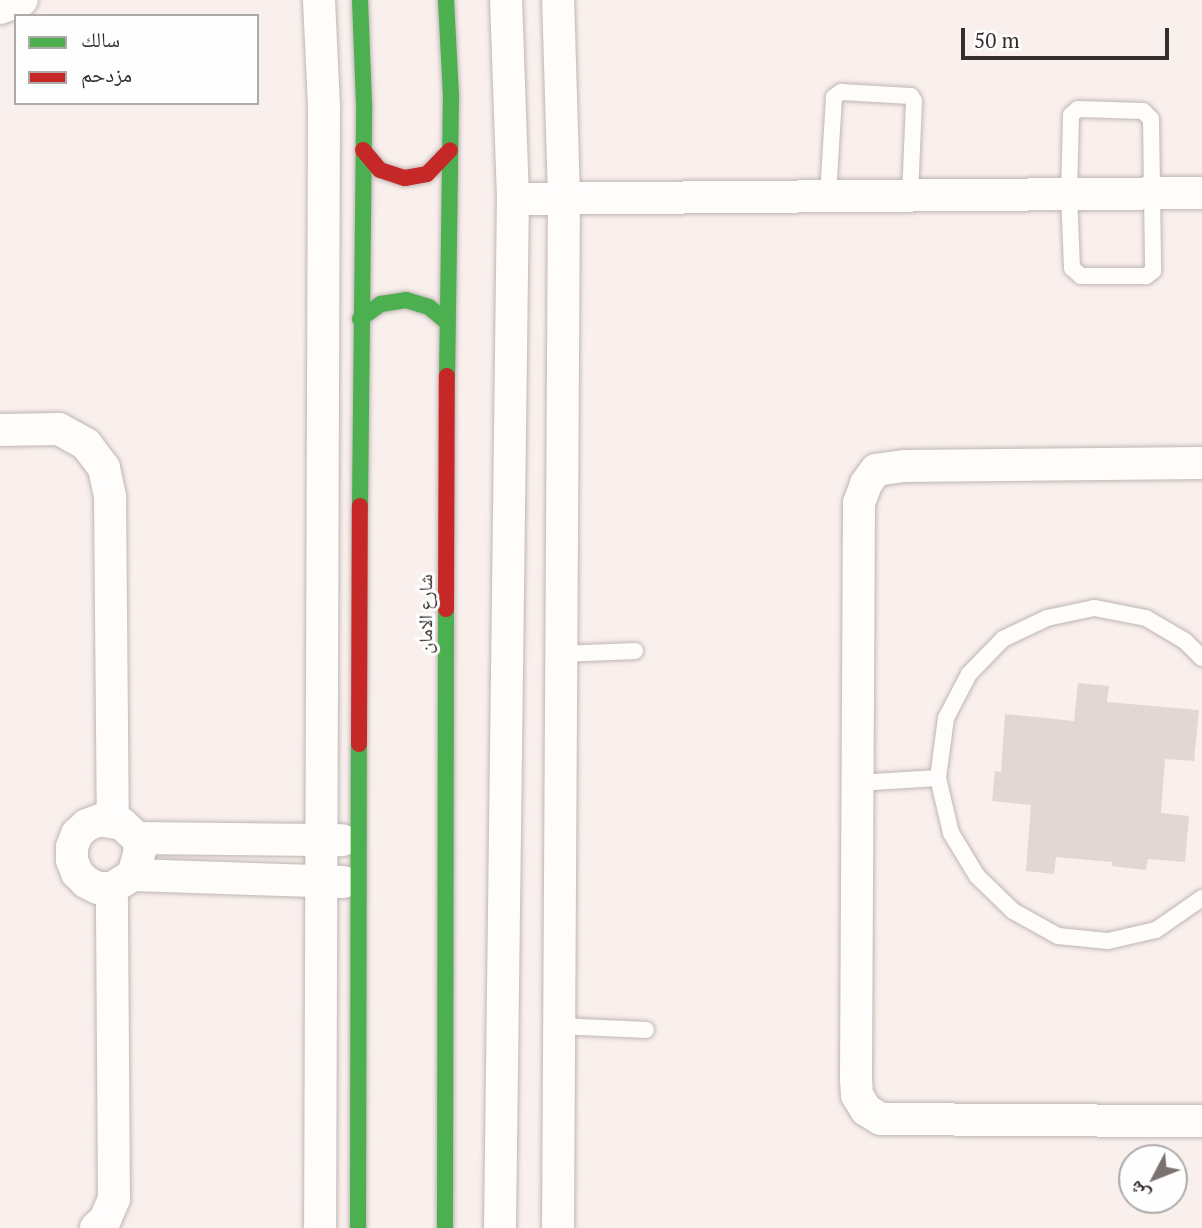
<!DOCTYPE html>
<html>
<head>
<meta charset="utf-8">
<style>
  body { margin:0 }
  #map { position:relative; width:1202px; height:1228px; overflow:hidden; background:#f9efec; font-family:"PT Serif","Noto Naskh Arabic",serif }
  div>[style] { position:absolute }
  .building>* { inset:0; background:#e3d7d4 }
  .roads { filter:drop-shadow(0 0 2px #beb6b4) drop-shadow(0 0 2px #beb6b4) }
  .lane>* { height:16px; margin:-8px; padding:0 8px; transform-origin:8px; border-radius:8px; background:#fefdfc }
  .street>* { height:32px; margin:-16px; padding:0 16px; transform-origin:16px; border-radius:16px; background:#fefdfc }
  .fast>* { height:16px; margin:-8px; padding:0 8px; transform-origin:8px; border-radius:8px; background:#4caf50 }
  .jam>* { height:16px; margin:-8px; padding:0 8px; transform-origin:8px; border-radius:8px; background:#c62828 }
  span { translate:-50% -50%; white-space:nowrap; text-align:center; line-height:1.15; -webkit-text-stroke:6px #fefefe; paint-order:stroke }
  .street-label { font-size:19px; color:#342e2c }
  .legend { position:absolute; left:14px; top:14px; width:245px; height:91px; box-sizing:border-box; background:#fefefe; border:2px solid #adabaa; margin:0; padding:9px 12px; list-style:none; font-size:21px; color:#342e2c }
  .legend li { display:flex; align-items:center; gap:14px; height:35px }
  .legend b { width:35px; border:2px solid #adabaa }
  .north { position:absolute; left:1118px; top:1144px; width:70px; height:70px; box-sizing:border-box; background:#fefefe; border:2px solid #adabaa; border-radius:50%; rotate:228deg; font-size:19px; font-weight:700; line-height:28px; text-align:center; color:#342e2c }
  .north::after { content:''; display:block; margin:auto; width:24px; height:32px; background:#79726f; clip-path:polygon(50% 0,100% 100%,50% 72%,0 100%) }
  .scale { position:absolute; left:961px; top:28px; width:208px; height:32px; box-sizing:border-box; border:4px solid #342e2c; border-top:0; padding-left:9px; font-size:21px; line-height:24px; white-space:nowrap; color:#342e2c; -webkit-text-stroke:5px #fefefe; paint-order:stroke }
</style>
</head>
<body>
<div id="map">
  <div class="building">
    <i style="clip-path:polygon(1078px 683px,1109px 686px,1107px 702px,1199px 710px,1194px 761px,1165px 759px,1161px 813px,1189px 816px,1185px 862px,1148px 859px,1146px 870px,1112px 866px,1112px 862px,1056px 857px,1054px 874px,1026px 871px,1031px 805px,992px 801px,995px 771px,1001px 772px,1005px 714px,1074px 721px)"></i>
  </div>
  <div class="roads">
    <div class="lane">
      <i style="left:1078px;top:109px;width:65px;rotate:1.8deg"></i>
      <i style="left:1143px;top:111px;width:11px;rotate:45deg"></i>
      <i style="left:1151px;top:119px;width:152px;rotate:89.2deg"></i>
      <i style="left:1153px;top:271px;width:9px;rotate:144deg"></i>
      <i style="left:1146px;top:276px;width:65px;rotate:180deg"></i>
      <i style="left:1081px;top:276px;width:12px;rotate:-138deg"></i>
      <i style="left:1072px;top:268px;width:74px;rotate:-92.3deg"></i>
      <i style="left:1069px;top:194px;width:79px;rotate:-88.5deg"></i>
      <i style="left:1071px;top:115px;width:9px;rotate:-41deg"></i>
      <i style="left:828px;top:195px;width:98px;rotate:-86.5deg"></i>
      <i style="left:834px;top:97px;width:9px;rotate:-36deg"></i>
      <i style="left:841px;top:92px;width:70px;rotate:3.3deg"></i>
      <i style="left:911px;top:96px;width:6px;rotate:59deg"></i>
      <i style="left:914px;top:101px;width:94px;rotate:92.4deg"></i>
      <i style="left:561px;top:654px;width:74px;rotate:-2.3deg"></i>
      <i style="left:1202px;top:658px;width:24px;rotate:-135deg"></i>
      <i style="left:1185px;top:641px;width:45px;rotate:-149.5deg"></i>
      <i style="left:1146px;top:618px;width:53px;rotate:-169.1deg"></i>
      <i style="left:1094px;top:608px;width:48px;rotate:168deg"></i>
      <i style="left:1047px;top:618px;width:49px;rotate:154.5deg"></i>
      <i style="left:1003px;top:639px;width:49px;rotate:134.2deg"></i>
      <i style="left:969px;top:674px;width:50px;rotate:117.6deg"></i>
      <i style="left:946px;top:718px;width:61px;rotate:97.6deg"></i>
      <i style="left:938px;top:778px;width:57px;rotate:76.7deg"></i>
      <i style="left:951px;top:833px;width:50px;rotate:58.8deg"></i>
      <i style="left:977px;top:876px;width:50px;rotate:44.2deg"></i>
      <i style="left:1013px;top:911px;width:51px;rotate:29.1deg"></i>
      <i style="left:1058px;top:936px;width:50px;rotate:5.7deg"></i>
      <i style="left:1108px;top:941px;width:49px;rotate:-12.9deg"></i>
      <i style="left:1156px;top:930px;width:56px;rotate:-34.8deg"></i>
      <i style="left:857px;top:783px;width:81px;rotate:-3.5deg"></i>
      <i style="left:559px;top:1026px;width:87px;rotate:2.6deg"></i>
    </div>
    <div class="street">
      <i style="left:319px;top:0;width:108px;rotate:87.3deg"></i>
      <i style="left:324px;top:108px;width:1120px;rotate:90.2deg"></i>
      <i style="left:0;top:8px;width:23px;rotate:-20deg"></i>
      <i style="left:513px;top:199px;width:689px;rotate:-0.5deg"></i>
      <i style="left:0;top:430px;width:59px;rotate:-1deg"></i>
      <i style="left:59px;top:429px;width:31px;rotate:29deg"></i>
      <i style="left:86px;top:444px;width:30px;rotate:53deg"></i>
      <i style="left:104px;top:468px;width:30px;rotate:78deg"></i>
      <i style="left:110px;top:497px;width:323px;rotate:89.5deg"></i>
      <i style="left:1202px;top:463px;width:298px;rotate:179.4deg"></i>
      <i style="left:904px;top:466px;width:28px;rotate:172deg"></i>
      <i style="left:876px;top:470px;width:17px;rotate:126deg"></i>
      <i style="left:866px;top:484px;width:20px;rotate:110deg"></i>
      <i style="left:859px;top:503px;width:575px;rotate:90.3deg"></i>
      <i style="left:856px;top:1078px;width:17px;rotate:87deg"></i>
      <i style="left:857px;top:1095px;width:17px;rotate:59deg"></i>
      <i style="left:866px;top:1110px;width:17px;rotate:31deg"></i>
      <i style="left:881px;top:1119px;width:321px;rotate:0.4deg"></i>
      <i style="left:137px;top:838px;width:205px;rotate:0.6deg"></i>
      <i style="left:133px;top:875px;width:26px;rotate:-74deg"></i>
      <i style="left:140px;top:850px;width:12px;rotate:-104deg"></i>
      <i style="left:137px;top:838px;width:21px;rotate:-137deg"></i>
      <i style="left:122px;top:824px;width:22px;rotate:-170deg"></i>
      <i style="left:100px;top:820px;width:14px;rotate:159deg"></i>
      <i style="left:87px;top:825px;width:13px;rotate:138deg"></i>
      <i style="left:77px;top:834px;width:14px;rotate:111deg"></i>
      <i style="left:72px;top:847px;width:13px;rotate:90deg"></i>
      <i style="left:72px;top:860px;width:14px;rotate:69deg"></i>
      <i style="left:77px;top:873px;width:13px;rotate:45deg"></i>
      <i style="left:86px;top:882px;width:13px;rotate:27deg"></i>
      <i style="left:98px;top:888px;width:14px"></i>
      <i style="left:112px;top:888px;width:25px;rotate:-32deg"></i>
      <i style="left:133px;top:875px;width:210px;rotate:1.9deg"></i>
      <i style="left:96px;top:1228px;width:12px;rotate:-42deg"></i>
      <i style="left:105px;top:1220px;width:23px;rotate:-67deg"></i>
      <i style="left:114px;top:1199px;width:311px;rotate:-90.4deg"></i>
      <i style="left:500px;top:1228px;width:1029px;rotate:-89.28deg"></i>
      <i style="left:513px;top:199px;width:199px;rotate:-92deg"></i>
      <i style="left:558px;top:1228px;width:1030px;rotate:-89.67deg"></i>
      <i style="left:564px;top:198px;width:198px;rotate:-91.7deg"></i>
    </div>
    <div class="fast">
      <i style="left:446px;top:0;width:95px;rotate:87deg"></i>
      <i style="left:451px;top:95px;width:281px;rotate:90.8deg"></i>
      <i style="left:360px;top:319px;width:26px;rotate:-36deg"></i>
      <i style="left:381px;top:304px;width:25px;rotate:-9deg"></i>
      <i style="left:406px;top:300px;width:24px;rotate:17deg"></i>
      <i style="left:429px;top:307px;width:23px;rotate:40deg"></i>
      <i style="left:360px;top:506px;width:402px;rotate:-89.4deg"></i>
      <i style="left:364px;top:104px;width:104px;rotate:-92.2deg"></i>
      <i style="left:358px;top:1228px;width:484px;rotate:-89.9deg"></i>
      <i style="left:445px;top:1228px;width:619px;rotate:-89.91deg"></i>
    </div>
    <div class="jam">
      <i style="left:363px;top:150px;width:26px;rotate:50deg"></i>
      <i style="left:380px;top:170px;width:26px;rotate:18deg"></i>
      <i style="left:405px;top:178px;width:22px;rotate:-10deg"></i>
      <i style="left:427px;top:174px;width:33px;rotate:-46deg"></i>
      <i style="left:446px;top:609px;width:233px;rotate:-89.8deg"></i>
      <i style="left:359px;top:744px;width:238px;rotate:-89.8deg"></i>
    </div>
  </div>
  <div class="street-label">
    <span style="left:425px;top:614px;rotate:-90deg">شارع الامان</span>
  </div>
  <ul class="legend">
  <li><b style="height:9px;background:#4caf50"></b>سالك</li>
  <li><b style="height:9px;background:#c62828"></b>مزدحم</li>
  </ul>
  <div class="north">ش</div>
  <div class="scale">50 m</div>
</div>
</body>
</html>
